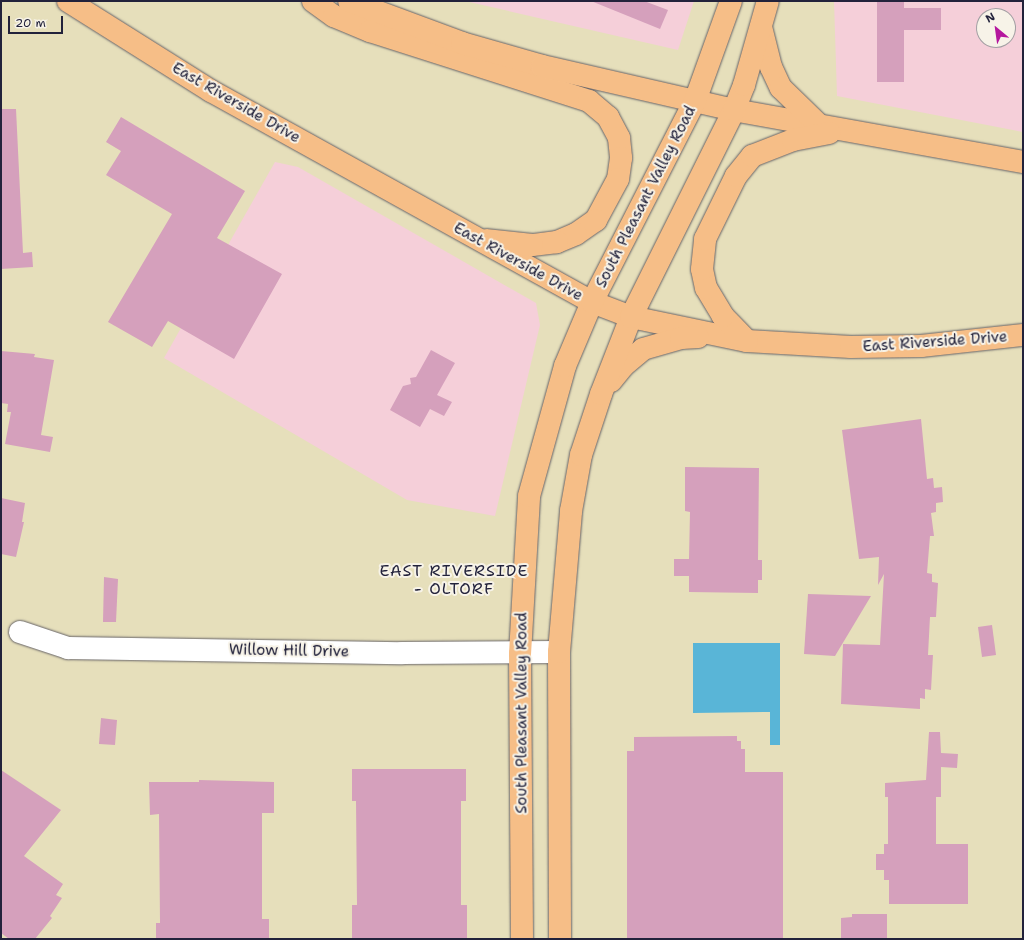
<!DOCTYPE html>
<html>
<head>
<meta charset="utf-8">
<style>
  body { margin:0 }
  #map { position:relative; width:1024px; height:940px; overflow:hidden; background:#e6dfbb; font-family:"Shantell Sans",sans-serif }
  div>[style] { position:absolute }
  .built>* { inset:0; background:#f5cfd9 }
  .water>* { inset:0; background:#59b5d7 }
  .building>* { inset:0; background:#d5a0bc }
  .roads { filter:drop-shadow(0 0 1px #676468) drop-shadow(0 0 1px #676468) }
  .minor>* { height:22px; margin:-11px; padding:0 11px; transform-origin:11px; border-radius:11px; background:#fff }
  .major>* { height:22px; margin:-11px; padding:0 11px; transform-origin:11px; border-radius:11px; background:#f6be87 }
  span { translate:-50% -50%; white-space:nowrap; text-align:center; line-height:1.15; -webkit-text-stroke:4px #f7f3e8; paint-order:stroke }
  .street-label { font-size:15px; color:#22223b }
  .neighbourhood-label { font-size:16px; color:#22223b; letter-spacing:1px }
  .frame { position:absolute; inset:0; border:2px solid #22223b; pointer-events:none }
  .north { position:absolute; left:976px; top:8px; width:40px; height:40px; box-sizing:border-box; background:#f7f3e8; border:1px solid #a29fa3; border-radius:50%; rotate:331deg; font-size:11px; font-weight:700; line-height:16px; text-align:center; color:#22223b }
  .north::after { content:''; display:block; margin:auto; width:14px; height:18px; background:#b5179e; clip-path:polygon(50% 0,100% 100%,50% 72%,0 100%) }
  .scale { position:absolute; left:8px; top:16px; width:55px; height:18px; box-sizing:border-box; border:2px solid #22223b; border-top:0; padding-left:5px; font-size:12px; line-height:14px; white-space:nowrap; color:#22223b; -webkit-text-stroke:3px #f7f3e8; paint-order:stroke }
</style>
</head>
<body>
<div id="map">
  <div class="built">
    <i style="clip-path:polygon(465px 1px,694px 1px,678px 50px)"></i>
    <i style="clip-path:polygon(evenodd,834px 1px,1023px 1px,1023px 132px,837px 96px,834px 1px,984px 16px,1008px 16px,1008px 40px,984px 40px,984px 16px)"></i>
    <i style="clip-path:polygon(275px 162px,298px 167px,536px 303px,540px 325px,495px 516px,407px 500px,164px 358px)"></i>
  </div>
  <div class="water">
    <i style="clip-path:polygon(693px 643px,780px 643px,780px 745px,770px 745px,770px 712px,693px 713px)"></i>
  </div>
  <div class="building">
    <i style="clip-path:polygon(591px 1px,644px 1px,668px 10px,660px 29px)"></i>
    <i style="clip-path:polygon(877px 1px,904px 1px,904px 8px,941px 8px,941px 30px,904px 30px,904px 82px,877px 82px)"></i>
    <i style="clip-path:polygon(1px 109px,16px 109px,23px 253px,32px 252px,33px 267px,1px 269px)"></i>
    <i style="clip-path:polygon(121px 117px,245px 191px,217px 238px,282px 274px,234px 359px,168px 321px,152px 347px,108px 322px,172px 214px,106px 175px,121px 151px,106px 142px)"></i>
    <i style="clip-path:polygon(431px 350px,455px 363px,437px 395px,452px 402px,444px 416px,430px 409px,420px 427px,390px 410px,403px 386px,411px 384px,410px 378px,416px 377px)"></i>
    <i style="clip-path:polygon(1px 351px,35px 354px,34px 357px,54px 360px,41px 435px,53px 437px,50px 452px,5px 444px,11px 412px,7px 412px,8px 404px,1px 403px)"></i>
    <i style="clip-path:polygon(921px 419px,927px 479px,933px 478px,934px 488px,942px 487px,943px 502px,936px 503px,936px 512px,931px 513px,934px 536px,930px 536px,927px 573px,932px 574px,932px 582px,938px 583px,936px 617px,930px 617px,928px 655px,933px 655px,931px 690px,925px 689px,925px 699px,920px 698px,920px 709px,841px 704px,843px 644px,880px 645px,884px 574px,878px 585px,879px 557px,859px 559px,842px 430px)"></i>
    <i style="clip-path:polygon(685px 467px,759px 468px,758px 560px,762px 560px,762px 580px,758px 580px,758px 593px,689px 592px,689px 576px,674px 576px,674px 559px,689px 559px,690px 512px,685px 511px)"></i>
    <i style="clip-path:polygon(1px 498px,25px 503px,22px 522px,24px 522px,16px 557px,1px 554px)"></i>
    <i style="clip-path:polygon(104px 577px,118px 579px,116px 622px,103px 622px)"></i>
    <i style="clip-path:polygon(808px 594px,871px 596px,835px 656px,804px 654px)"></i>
    <i style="clip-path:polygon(992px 625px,996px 655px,982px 657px,978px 627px)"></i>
    <i style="clip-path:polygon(101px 718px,117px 720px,115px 745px,99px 744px)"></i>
    <i style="clip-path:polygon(929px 732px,940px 732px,941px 753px,958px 754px,957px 768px,941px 767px,941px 797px,936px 797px,936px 844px,968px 844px,968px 904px,889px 904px,889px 880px,884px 880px,884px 870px,876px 870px,876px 854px,884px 854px,884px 844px,888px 844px,888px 797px,885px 797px,885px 783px,926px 780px)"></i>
    <i style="clip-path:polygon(737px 736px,737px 741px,741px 741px,741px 749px,745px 749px,745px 772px,783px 772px,783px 939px,627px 939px,627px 751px,634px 751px,634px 737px)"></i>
    <i style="clip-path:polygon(352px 769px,466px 769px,466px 801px,461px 801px,461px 905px,467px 905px,467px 938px,352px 938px,352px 905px,357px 905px,356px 801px,352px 801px)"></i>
    <i style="clip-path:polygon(1px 770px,61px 810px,24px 856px,63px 884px,56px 895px,62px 898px,50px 916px,52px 918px,35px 939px,9px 939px,1px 933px)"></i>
    <i style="clip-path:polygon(199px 780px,274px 782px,274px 813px,262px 813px,262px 919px,269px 919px,269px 939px,156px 939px,156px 923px,160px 923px,159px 814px,150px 815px,149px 782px,199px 782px)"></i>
    <i style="clip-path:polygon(852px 914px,887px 914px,887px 939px,841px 939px,841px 918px,852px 917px)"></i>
  </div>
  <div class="roads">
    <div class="minor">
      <i style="left:20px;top:632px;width:51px;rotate:18.4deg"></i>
      <i style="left:68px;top:648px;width:334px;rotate:0.9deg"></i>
      <i style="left:402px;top:653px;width:157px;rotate:-0.4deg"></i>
    </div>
    <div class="major">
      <i style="left:68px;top:1px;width:169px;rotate:32.2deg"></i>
      <i style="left:211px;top:91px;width:436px;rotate:29deg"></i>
      <i style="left:592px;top:302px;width:42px;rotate:21deg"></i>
      <i style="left:631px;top:317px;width:118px;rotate:11.7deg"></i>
      <i style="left:747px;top:341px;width:104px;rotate:3.3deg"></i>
      <i style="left:851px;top:347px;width:70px;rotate:-0.8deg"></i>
      <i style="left:921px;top:346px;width:103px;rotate:-6.2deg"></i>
      <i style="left:313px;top:1px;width:26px;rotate:36deg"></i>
      <i style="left:334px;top:16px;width:39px;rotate:23deg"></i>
      <i style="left:370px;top:31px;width:230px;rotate:17.7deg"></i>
      <i style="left:589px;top:101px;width:25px;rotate:40deg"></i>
      <i style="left:608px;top:117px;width:24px;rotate:62deg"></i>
      <i style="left:619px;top:138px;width:20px;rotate:84deg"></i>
      <i style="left:621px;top:158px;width:21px;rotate:98deg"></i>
      <i style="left:618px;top:179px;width:47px;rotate:118.2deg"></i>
      <i style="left:596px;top:220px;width:24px;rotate:145deg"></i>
      <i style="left:576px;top:234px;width:21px;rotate:157deg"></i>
      <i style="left:557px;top:242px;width:25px;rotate:173deg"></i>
      <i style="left:532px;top:245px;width:45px;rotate:-173.7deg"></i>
      <i style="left:349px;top:1px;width:121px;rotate:20.4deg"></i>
      <i style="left:462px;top:43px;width:83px;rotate:16deg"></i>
      <i style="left:542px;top:66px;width:197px;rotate:12.9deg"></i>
      <i style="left:734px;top:110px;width:294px;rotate:10.2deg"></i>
      <i style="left:761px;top:27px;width:41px;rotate:76deg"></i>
      <i style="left:771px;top:67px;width:23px;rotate:65deg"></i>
      <i style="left:781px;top:88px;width:54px;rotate:44.3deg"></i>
      <i style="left:747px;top:341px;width:35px;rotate:-134deg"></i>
      <i style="left:723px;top:316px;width:33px;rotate:-121deg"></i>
      <i style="left:706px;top:288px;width:19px;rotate:-102deg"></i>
      <i style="left:702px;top:269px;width:30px;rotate:-84deg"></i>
      <i style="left:705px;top:239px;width:70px;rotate:-63.8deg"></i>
      <i style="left:736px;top:176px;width:26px;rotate:-51deg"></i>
      <i style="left:752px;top:156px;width:44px;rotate:-21.3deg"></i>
      <i style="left:793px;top:140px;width:37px;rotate:-11deg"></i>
      <i style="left:611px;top:381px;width:19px;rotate:-51deg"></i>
      <i style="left:623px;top:366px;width:26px;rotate:-40deg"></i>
      <i style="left:643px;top:349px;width:40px;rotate:-16deg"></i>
      <i style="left:681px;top:338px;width:17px;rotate:-3deg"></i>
      <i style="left:522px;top:939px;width:285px;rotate:-90.4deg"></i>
      <i style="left:520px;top:654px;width:158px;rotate:-86.7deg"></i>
      <i style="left:529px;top:496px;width:135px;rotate:-74.5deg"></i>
      <i style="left:565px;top:366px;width:69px;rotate:-67.1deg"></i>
      <i style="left:592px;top:302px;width:226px;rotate:-62.9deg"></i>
      <i style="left:695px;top:101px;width:106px;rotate:-70.2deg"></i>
      <i style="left:560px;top:939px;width:287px;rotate:-90.2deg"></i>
      <i style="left:559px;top:652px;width:142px;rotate:-85.1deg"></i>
      <i style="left:571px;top:511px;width:57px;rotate:-79.9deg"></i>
      <i style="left:581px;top:455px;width:64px;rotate:-71.8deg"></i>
      <i style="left:601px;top:394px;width:83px;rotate:-68.7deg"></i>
      <i style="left:631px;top:317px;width:231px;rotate:-63.5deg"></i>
      <i style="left:734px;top:110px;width:27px;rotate:-68deg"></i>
      <i style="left:744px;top:85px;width:87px;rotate:-74.1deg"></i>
    </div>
  </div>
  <div class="street-label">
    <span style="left:236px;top:103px;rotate:30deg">East Riverside Drive</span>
    <span style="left:646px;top:197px;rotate:-63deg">South Pleasant Valley Road</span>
    <span style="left:518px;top:262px;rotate:29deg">East Riverside Drive</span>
    <span style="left:935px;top:342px;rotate:-4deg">East Riverside Drive</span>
    <span style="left:289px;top:651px;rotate:1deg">Willow Hill Drive</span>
    <span style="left:522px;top:713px;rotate:-90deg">South Pleasant Valley Road</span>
  </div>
  <div class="neighbourhood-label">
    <span style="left:454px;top:580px">EAST RIVERSIDE<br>- OLTORF</span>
  </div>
  <div class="frame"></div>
  <div class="north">N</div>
  <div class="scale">20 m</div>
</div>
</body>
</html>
